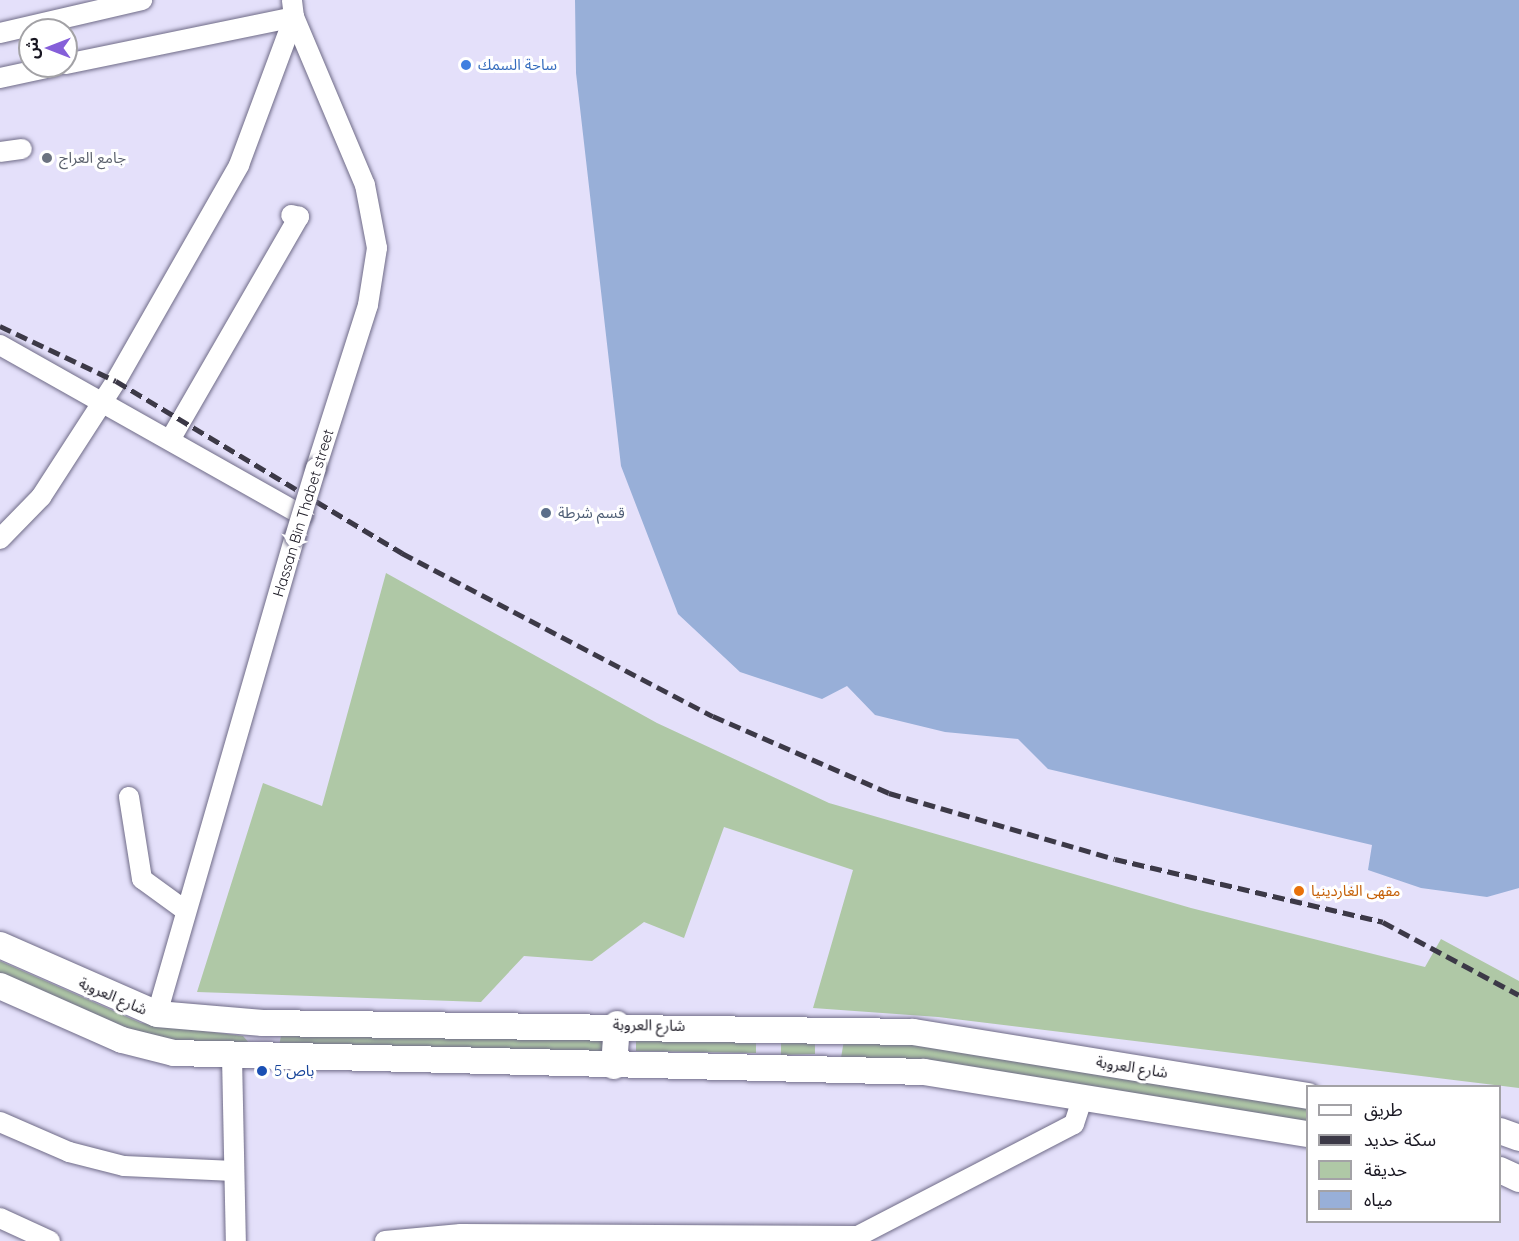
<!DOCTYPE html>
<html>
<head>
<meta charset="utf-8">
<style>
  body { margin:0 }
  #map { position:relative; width:1519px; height:1241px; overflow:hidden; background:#e4e0fa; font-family:Quicksand,"Noto Sans Arabic",sans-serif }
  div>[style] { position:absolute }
  .green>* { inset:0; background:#afc8a6 }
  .water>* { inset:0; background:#98afd8 }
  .roads { filter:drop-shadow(0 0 2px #6f6b87) drop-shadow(0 0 2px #6f6b87) }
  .minor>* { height:20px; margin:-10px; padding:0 10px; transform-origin:10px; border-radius:10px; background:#fff }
  .major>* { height:26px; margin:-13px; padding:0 13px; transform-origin:13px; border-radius:13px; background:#fff }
  .rail>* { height:4.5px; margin-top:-2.25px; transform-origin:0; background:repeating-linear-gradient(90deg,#3c3947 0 12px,transparent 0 18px) }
  .bridges { filter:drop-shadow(0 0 2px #6f6b87) drop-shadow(0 0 2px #6f6b87) }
  .minor-bridge>* { height:20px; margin:-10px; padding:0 10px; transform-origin:10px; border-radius:10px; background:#fff }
  .dots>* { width:16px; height:16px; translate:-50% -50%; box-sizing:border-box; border:3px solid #fff; border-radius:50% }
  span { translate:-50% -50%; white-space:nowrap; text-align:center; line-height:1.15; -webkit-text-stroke:6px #fff; paint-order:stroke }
  .shop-label { font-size:15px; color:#366cbe }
  .left { translate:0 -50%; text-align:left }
  .worship-label { font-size:15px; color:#5b616d }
  .street-label { font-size:15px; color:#181621 }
  .service-label { font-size:15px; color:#4e5e75 }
  .food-label { font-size:15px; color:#c56008 }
  .transit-label { font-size:15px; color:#164399 }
  .legend { position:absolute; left:1306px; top:1085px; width:195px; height:138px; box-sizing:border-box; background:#fff; border:2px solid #a3a2a6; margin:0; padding:8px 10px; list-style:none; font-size:18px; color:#181621 }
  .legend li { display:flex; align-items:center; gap:12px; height:30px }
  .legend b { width:30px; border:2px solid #a3a2a6 }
  .north { position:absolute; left:18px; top:18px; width:60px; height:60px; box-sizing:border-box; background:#fff; border:2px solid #a3a2a6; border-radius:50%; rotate:270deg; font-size:16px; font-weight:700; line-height:24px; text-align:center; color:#181621 }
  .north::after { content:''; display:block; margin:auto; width:21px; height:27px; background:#855fd9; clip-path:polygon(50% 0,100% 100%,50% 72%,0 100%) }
</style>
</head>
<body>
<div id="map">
  <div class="green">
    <i style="clip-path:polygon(386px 573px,657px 723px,829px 803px,1191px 908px,1425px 967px,1441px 939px,1519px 981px,1519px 1088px,938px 1017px,813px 1008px,853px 870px,724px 827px,684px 938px,644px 922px,592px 961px,524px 956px,481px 1002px,197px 992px,263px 783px,322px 806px)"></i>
    <i style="clip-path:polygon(0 961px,141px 1023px,243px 1036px,250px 1044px,188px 1046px,112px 1026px,0 975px)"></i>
    <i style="clip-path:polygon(281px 1036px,606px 1038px,606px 1052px,279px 1046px)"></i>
    <i style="clip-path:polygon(636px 1038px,756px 1040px,756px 1053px,636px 1051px)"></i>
    <i style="clip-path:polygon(844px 1040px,912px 1043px,1307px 1107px,1307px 1126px,841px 1058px)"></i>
    <i style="clip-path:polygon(781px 1042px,815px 1042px,815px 1054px,781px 1055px)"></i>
  </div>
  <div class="water">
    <i style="clip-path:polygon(575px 0,1519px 0,1519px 888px,1487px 897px,1421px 888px,1368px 870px,1372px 845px,1048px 769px,1018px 739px,945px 732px,875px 715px,847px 686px,822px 699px,740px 672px,678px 614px,621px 466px,576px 73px)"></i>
  </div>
  <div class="roads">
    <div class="minor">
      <i style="left:294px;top:17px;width:182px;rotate:67.1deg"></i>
      <i style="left:365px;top:185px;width:64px;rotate:79.2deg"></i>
      <i style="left:377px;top:248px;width:58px;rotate:99deg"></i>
      <i style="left:368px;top:305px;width:171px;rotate:107.7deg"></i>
      <i style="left:0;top:33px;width:146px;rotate:-13.1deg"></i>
      <i style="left:66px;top:64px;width:233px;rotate:-11.6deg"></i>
      <i style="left:0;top:78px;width:57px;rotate:-12.1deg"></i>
      <i style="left:0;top:152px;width:22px;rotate:-8deg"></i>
      <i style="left:0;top:345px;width:347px;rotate:29.4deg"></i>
      <i style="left:170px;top:440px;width:258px;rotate:-60deg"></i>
      <i style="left:299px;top:217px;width:8px;rotate:-166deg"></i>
      <i style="left:0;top:539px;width:59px;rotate:-45.7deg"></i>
      <i style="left:41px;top:497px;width:138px;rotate:-57.1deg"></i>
      <i style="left:116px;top:381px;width:249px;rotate:-60.3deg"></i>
      <i style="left:239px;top:165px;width:158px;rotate:-69.6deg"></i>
      <i style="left:294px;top:17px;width:17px;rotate:-97deg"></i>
      <i style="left:129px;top:797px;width:83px;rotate:81deg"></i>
      <i style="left:142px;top:879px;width:54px;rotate:36deg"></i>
      <i style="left:157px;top:1014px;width:497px;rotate:-73.9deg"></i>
      <i style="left:232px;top:1057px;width:184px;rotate:88.8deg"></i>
      <i style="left:0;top:1122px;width:75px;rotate:23.5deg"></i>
      <i style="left:69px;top:1152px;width:57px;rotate:14.3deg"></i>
      <i style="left:124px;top:1166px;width:110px;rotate:2.6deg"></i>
      <i style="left:0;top:1218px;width:55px;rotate:24.7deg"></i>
      <i style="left:385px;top:1241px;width:76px;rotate:-5.3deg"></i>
      <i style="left:461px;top:1234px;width:397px;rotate:0.3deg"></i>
      <i style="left:858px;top:1236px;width:243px;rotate:-27.4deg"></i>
      <i style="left:1074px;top:1124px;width:29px;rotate:-72deg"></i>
    </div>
    <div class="major">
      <i style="left:0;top:945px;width:171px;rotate:23.7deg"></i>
      <i style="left:157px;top:1014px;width:106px;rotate:4.9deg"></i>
      <i style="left:263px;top:1023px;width:650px;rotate:0.79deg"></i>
      <i style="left:913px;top:1032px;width:400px;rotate:9.2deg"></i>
      <i style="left:0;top:986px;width:133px;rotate:23.9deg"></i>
      <i style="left:122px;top:1040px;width:54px;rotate:14deg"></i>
      <i style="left:174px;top:1053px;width:750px;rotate:1.45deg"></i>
      <i style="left:924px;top:1072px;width:389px;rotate:9.2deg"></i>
      <i style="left:614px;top:1066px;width:42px;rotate:-85.9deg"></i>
      <i style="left:1500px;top:1131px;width:20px;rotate:20deg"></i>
      <i style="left:1500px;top:1170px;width:21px;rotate:25deg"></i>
    </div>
  </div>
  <div class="rail">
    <i style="left:0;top:326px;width:128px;rotate:25.4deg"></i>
    <i style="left:116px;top:381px;width:334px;rotate:31deg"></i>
    <i style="left:402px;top:553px;width:351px;rotate:27.7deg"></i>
    <i style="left:713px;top:716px;width:192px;rotate:23.6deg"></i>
    <i style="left:889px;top:793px;width:235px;rotate:16.3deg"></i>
    <i style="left:1115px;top:859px;width:275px;rotate:13.2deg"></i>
    <i style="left:1383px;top:922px;width:154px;rotate:28.2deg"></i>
  </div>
  <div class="bridges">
    <div class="minor-bridge">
      <i style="left:295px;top:537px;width:72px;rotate:-73.1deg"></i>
    </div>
  </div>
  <div class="dots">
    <i style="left:466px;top:65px;background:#3f7fe0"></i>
    <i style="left:47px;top:158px;background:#6b7280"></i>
    <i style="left:546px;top:513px;background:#5c6f8a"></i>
    <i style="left:1299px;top:891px;background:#e8710a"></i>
    <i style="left:262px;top:1071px;background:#1a4fb4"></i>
  </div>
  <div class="shop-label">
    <span class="left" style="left:478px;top:65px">ساحة السمك</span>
  </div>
  <div class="worship-label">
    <span class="left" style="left:59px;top:158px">جامع العراج</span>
  </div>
  <div class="street-label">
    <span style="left:303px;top:513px;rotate:-73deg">Hassan Bin Thabet street</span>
    <span style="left:113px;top:996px;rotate:23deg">شارع العروبة</span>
    <span style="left:649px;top:1025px;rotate:1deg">شارع العروبة</span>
    <span style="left:1132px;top:1067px;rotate:9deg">شارع العروبة</span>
  </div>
  <div class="service-label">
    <span class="left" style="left:558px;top:513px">قسم شرطة</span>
  </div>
  <div class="food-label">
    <span class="left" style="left:1311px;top:891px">مقهى الغاردينيا</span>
  </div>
  <div class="transit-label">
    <span class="left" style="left:274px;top:1071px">باص 5</span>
  </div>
  <ul class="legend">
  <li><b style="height:8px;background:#fff"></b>طريق</li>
  <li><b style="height:8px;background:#3c3947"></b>سكة حديد</li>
  <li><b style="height:16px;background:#afc8a6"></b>حديقة</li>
  <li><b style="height:16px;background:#98afd8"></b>مياه</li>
  </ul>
  <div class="north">ش</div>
</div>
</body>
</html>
